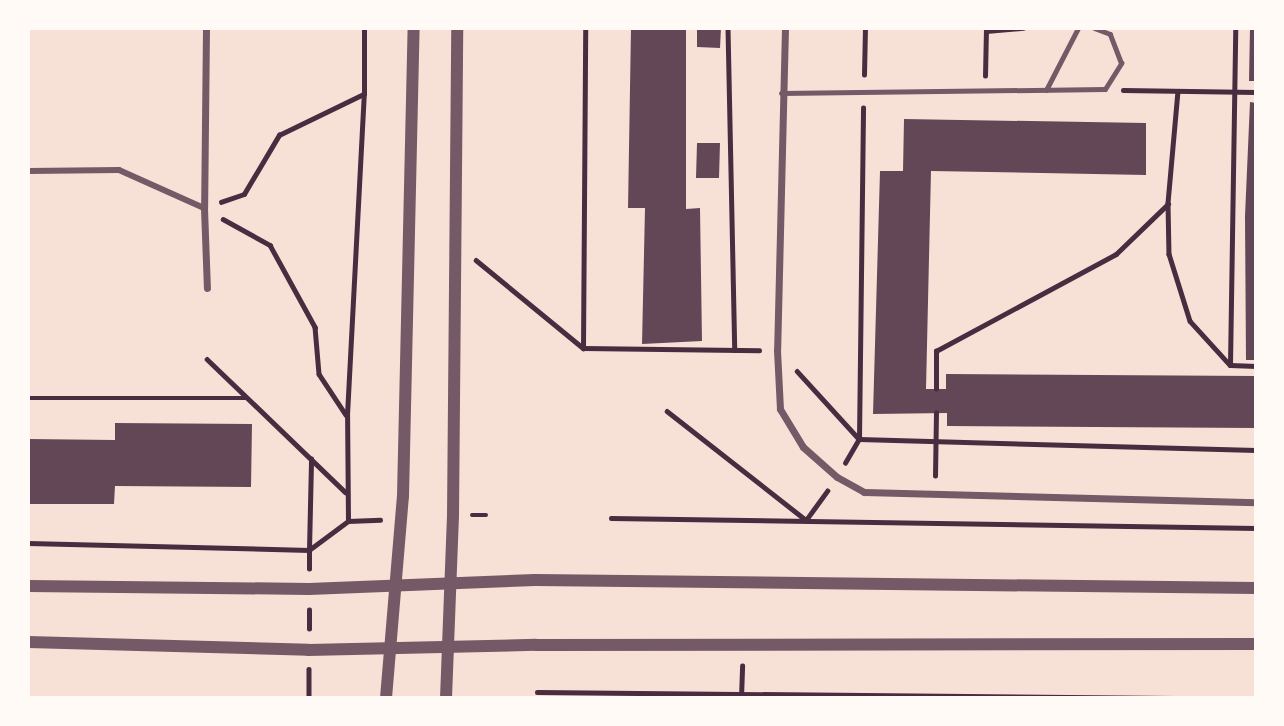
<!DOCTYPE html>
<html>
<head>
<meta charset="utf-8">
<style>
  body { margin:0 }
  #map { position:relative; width:1284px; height:726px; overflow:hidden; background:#f7e1d7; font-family:"Varela Round",sans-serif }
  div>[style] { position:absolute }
  .building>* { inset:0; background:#644757 }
  .path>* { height:4.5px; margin:-2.25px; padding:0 2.25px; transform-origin:2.25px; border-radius:2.25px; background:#4a2c40 }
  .service>* { height:5px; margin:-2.5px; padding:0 2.5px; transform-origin:2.5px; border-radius:2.5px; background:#755966 }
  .pedestrian>* { height:6px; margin:-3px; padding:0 3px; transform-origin:3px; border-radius:3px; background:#755966 }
  .minor>* { height:7px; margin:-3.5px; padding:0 3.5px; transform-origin:3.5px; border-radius:3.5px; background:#755966 }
  .tertiary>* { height:12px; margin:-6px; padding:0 6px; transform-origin:6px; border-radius:6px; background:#755966 }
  span { translate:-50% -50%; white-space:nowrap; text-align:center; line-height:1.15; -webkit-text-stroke:5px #fffaf5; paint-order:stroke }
  .frame { position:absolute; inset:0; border:30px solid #fffaf5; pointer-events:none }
</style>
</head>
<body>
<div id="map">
  <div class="building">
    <i style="clip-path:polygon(631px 28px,686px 28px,686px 209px,700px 208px,702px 341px,642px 344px,645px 208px,628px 208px)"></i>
    <i style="clip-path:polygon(697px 28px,721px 28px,720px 48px,697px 47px)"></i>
    <i style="clip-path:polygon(1250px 28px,1256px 28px,1256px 81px,1249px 81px)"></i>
    <i style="clip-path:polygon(1250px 102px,1256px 103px,1256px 360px,1246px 360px,1245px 216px)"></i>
    <i style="clip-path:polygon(904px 119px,1146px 123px,1146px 175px,931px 171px,926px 389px,946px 389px,946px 374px,1256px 376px,1256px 428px,947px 426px,947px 413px,873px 414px,880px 171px,903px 171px)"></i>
    <i style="clip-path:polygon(697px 143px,720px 143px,719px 178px,696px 178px)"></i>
    <i style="clip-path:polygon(115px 423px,252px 424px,251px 487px,115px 486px,114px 504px,28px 504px,28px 439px,115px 440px)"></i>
  </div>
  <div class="path">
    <i style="left:728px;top:28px;width:322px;rotate:88.8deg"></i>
    <i style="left:986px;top:31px;width:37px;rotate:-5deg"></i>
    <i style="left:864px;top:75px;width:47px;rotate:-88.8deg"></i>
    <i style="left:985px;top:76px;width:48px;rotate:-88.8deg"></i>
    <i style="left:1123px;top:90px;width:133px;rotate:0.9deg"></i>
    <i style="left:1178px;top:91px;width:112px;rotate:95.1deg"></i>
    <i style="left:1168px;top:203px;width:51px;rotate:88.9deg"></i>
    <i style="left:1169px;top:254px;width:70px;rotate:72.6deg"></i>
    <i style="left:1190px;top:321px;width:59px;rotate:47.7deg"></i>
    <i style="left:1230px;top:365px;width:26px;rotate:2deg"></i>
    <i style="left:221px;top:202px;width:24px;rotate:-19deg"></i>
    <i style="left:244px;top:194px;width:69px;rotate:-59.3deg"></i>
    <i style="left:279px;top:135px;width:94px;rotate:-25.8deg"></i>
    <i style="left:223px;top:219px;width:54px;rotate:29deg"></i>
    <i style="left:270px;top:245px;width:94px;rotate:61.2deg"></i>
    <i style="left:315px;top:327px;width:47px;rotate:85.1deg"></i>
    <i style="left:319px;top:374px;width:49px;rotate:56.6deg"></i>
    <i style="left:476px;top:260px;width:139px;rotate:39.4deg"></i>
    <i style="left:583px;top:348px;width:320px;rotate:-89.6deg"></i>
    <i style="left:583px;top:348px;width:176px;rotate:0.7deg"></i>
    <i style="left:207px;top:359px;width:192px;rotate:43.9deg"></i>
    <i style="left:1230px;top:365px;width:337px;rotate:-89.1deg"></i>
    <i style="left:797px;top:371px;width:92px;rotate:47.6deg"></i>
    <i style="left:859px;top:439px;width:397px;rotate:1.6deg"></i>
    <i style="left:936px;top:389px;width:38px;rotate:-90deg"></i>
    <i style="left:936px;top:351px;width:204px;rotate:-28.3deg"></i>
    <i style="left:1116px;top:254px;width:72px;rotate:-43.9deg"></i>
    <i style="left:28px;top:398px;width:219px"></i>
    <i style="left:667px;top:411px;width:177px;rotate:38.1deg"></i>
    <i style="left:806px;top:520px;width:36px;rotate:-54deg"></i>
    <i style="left:845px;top:463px;width:28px;rotate:-60deg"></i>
    <i style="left:859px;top:439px;width:331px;rotate:-89.3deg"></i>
    <i style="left:935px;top:476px;width:63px;rotate:-89.1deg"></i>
    <i style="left:472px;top:515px;width:14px"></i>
    <i style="left:611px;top:518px;width:645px;rotate:0.89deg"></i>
    <i style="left:348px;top:521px;width:106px;rotate:-90.5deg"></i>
    <i style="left:347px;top:415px;width:321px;rotate:-87deg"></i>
    <i style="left:364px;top:94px;width:66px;rotate:-90deg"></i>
    <i style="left:28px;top:543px;width:281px;rotate:1.4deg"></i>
    <i style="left:309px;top:550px;width:91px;rotate:-88.7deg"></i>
    <i style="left:309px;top:569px;width:19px;rotate:-90deg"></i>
    <i style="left:309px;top:550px;width:49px;rotate:-36.6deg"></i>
    <i style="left:348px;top:521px;width:32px;rotate:-2deg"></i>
    <i style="left:309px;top:629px;width:19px;rotate:-90deg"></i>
    <i style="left:309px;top:669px;width:29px;rotate:90deg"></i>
    <i style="left:537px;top:692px;width:638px;rotate:0.54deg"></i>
    <i style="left:741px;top:698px;width:32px;rotate:-88deg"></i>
  </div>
  <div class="service">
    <i style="left:1046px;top:90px;width:70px;rotate:-62.7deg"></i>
    <i style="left:781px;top:93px;width:324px;rotate:-0.7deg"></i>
    <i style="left:1105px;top:89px;width:31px;rotate:-58deg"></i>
    <i style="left:1121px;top:63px;width:31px;rotate:-111deg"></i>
    <i style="left:1110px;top:34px;width:17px;rotate:-159deg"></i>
  </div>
  <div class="pedestrian">
    <i style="left:28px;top:171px;width:91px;rotate:-0.6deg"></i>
    <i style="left:119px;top:170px;width:93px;rotate:24.1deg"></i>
  </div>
  <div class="minor">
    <i style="left:206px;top:28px;width:180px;rotate:90.6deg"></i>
    <i style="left:204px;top:208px;width:80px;rotate:87.9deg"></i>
    <i style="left:785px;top:28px;width:322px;rotate:91.4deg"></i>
    <i style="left:777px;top:350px;width:59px;rotate:87.1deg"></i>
    <i style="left:780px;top:409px;width:44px;rotate:58.8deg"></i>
    <i style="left:803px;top:447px;width:45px;rotate:41.4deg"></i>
    <i style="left:837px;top:477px;width:31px;rotate:29deg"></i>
    <i style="left:864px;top:492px;width:392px;rotate:1.5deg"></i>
  </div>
  <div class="tertiary">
    <i style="left:28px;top:586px;width:281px;rotate:0.6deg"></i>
    <i style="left:309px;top:589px;width:226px;rotate:-2.3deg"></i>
    <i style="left:535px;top:580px;width:721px;rotate:0.64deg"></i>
    <i style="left:28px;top:642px;width:280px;rotate:1.6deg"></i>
    <i style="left:308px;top:650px;width:228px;rotate:-1.3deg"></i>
    <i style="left:536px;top:645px;width:720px;rotate:-0.08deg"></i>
    <i style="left:386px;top:698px;width:203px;rotate:-85.2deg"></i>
    <i style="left:403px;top:496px;width:468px;rotate:-88.7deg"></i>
    <i style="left:446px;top:698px;width:182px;rotate:-87.8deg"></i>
    <i style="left:453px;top:516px;width:488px;rotate:-89.5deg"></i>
  </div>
  <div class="frame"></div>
</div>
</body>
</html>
